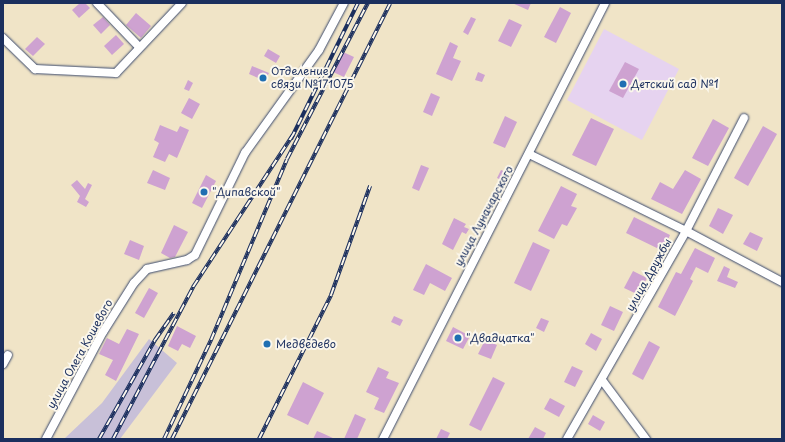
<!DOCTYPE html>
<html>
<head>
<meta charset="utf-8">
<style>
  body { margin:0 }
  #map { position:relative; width:785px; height:442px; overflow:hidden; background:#f0e4c7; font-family:"Playpen Sans",sans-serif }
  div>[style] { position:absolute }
  .built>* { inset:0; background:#e6d3f0 }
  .industrial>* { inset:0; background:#c8c0d8 }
  .building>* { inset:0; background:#cea2d1 }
  .roads { filter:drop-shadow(0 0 1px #3b4a6e) drop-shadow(0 0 1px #3b4a6e) }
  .minor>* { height:8px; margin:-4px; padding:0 4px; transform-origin:4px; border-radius:4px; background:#fff }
  .rail>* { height:4px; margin-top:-2px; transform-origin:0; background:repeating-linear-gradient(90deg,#fbf7ec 0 8px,#1b2f5e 0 16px); box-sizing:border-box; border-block:1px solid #1b2f5e }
  .dots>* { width:11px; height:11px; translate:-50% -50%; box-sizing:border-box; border:2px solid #fbf7ec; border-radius:50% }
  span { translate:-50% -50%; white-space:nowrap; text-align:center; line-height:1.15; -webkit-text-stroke:4px #fbf7ec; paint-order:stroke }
  .poi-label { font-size:11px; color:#1b2f5e }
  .left { translate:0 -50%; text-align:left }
  .street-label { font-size:11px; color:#1b2f5e }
  .frame { position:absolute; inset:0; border:4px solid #1b2f5e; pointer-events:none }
</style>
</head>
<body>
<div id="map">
  <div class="built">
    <i style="clip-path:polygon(604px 29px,679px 69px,642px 140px,567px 100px)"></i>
  </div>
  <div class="industrial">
    <i style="clip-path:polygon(149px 339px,177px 363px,120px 439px,64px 439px,102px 403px)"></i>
  </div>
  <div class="building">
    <i style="clip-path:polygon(80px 3px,85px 3px,90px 8px,79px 18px,72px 10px)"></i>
    <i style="clip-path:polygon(512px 3px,531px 3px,528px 10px)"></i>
    <i style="clip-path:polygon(560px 7px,571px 13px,556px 43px,544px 37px)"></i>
    <i style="clip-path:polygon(136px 13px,151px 26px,141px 38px,126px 25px)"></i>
    <i style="clip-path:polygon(103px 17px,110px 25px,101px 34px,93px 25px)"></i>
    <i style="clip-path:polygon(471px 17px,476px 19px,468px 35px,463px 32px)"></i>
    <i style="clip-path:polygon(509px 19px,522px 25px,511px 47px,498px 41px)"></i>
    <i style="clip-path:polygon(116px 35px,124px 44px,112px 55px,104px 46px)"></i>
    <i style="clip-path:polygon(37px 37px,45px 44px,33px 56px,25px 49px)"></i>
    <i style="clip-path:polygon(450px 42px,458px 46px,453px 58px,461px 61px,452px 81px,436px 74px)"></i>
    <i style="clip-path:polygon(268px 49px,280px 56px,276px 63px,264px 56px)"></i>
    <i style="clip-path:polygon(343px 52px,354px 57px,344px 77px,333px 72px)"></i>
    <i style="clip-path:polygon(625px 62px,639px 69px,623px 98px,609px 91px)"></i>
    <i style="clip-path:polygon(252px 66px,269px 73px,265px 81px,249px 74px)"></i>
    <i style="clip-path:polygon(478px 72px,485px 75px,482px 82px,475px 80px)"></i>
    <i style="clip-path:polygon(188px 80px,193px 83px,189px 91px,184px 89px)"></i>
    <i style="clip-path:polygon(431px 93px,440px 97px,432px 116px,423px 112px)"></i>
    <i style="clip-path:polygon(189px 98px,200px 104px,192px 119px,181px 113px)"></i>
    <i style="clip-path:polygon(505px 116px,517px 122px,505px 148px,493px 143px)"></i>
    <i style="clip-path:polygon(591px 118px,614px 129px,596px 166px,572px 155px)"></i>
    <i style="clip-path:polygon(713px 119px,729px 128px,708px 166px,692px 158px)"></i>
    <i style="clip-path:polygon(160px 125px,177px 132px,180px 126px,189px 130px,177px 158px,169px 154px,165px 162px,153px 157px,159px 143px,154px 140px)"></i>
    <i style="clip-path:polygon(763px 126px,777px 134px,748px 186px,734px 178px)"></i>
    <i style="clip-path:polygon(421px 165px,429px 168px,419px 191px,412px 188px)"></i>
    <i style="clip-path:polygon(153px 170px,170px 178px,165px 190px,147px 183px)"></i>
    <i style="clip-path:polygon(501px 170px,508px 173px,504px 181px,497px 178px)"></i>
    <i style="clip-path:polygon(685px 170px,701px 179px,682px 214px,651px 199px,660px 182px,673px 189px)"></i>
    <i style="clip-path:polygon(206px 175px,216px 181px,202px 208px,192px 203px)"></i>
    <i style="clip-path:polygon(77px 180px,85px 189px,88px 183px,92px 185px,85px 199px,89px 202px,86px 207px,77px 202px,80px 196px,71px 185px)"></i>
    <i style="clip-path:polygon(561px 186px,577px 194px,571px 206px,577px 208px,567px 226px,562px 224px,554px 239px,538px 231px)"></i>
    <i style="clip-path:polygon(718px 208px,733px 215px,723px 234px,709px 226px)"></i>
    <i style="clip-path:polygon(634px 217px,670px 235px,663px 251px,626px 233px)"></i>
    <i style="clip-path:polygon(454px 218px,466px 224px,464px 227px,469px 229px,466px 234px,462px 232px,453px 250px,442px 244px)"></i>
    <i style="clip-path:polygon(174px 225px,188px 232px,175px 257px,170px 258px,161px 253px)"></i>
    <i style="clip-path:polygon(750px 232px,763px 238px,757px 251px,743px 244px)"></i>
    <i style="clip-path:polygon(130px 240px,144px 246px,139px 260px,124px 254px)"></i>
    <i style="clip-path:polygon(533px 242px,550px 250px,531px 291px,514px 283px)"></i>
    <i style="clip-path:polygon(695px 248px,715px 258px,708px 273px,696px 267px,690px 279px,693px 281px,675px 316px,658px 307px,676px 272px,681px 274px)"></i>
    <i style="clip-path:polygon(426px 264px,452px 278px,445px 291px,430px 283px,424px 295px,413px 290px)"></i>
    <i style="clip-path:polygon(724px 266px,730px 269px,727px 277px,738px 282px,735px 288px,717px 281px)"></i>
    <i style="clip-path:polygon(633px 271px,647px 278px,639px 295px,624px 288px)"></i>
    <i style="clip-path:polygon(149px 288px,158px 293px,144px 318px,135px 313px)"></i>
    <i style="clip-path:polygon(610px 306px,623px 312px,614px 331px,601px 325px)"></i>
    <i style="clip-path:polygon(394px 316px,403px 320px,400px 326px,391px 322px)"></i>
    <i style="clip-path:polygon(541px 318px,549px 321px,544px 332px,536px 328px)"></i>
    <i style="clip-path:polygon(177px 326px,196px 336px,190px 348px,182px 344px,178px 351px,168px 346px)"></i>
    <i style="clip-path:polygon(453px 327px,470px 336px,463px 349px,446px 341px)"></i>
    <i style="clip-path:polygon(127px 329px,139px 334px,116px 381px,105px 375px,113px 360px,99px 354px,107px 338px,119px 344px)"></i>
    <i style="clip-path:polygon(591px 333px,602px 339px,596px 351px,585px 344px)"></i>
    <i style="clip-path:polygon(485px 340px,497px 345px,491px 359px,478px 354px)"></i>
    <i style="clip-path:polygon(649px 341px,660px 347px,643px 380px,632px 374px)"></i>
    <i style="clip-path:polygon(572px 366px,583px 371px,575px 387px,564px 382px)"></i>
    <i style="clip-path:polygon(378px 367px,389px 372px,386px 378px,399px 383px,384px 413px,374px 409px,379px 398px,366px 392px)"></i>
    <i style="clip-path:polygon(493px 377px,505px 383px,481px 431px,469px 425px)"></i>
    <i style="clip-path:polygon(303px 382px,324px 393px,308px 425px,287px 415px)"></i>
    <i style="clip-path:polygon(550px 398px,565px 406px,559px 417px,544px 409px)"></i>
    <i style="clip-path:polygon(355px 414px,366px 419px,357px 439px,344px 439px)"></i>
    <i style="clip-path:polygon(593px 415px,605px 422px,600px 431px,588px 424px)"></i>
    <i style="clip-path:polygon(535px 427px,546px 433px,543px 439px,528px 439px)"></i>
    <i style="clip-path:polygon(441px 429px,450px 433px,447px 439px,436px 439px)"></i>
    <i style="clip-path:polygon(317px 431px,322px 433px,335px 439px,313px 439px)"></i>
  </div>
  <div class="roads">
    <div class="minor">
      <i style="left:97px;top:3px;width:61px;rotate:46.3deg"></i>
      <i style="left:3px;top:38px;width:45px;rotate:44.1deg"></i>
      <i style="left:35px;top:69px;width:81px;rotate:2.8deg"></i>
      <i style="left:116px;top:73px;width:96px;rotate:-46.7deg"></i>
      <i style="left:529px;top:154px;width:175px;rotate:26.1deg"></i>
      <i style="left:686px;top:231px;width:109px;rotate:28deg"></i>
      <i style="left:3px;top:364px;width:10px;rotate:-61deg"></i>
      <i style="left:602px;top:380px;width:74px;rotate:53.3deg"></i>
      <i style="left:46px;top:439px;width:121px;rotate:-62deg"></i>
      <i style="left:103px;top:332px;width:58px;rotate:-57.7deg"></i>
      <i style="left:134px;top:283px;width:19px;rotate:-47deg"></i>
      <i style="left:147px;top:269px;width:41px;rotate:-12.7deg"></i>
      <i style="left:187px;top:260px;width:9px;rotate:-32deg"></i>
      <i style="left:195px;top:255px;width:114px;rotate:-63.9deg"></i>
      <i style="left:245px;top:153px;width:127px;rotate:-54.3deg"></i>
      <i style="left:319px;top:50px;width:53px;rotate:-62deg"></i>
      <i style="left:383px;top:439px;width:489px;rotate:-63deg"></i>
      <i style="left:567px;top:439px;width:240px;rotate:-60.2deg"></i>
      <i style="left:686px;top:231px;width:127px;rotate:-62.8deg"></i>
    </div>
  </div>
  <div class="rail">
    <i style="left:291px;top:139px;width:152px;rotate:-63.8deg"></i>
    <i style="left:99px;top:439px;width:114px;rotate:-60.5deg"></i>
    <i style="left:155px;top:340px;width:33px;rotate:-55deg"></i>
    <i style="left:113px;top:439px;width:172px;rotate:-62.2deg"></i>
    <i style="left:193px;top:287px;width:182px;rotate:-56.7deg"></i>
    <i style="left:164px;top:439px;width:110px;rotate:-64.6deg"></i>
    <i style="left:211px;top:340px;width:196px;rotate:-67.2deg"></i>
    <i style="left:287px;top:159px;width:176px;rotate:-62.6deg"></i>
    <i style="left:172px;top:439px;width:487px;rotate:-63.4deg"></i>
    <i style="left:259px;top:439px;width:161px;rotate:-63.4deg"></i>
    <i style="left:331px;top:295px;width:116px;rotate:-70.3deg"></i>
  </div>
  <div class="dots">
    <i style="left:263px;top:78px;background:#1f6fb2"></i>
    <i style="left:623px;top:84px;background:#1f6fb2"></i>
    <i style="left:204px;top:192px;background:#1f6fb2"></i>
    <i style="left:458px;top:338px;background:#1f6fb2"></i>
    <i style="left:267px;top:344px;background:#1f6fb2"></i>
  </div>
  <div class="poi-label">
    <span class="left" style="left:271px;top:78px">Отделение<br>связи №171075</span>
    <span class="left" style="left:631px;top:84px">Детский сад №1</span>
    <span class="left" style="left:212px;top:192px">"Дипавской"</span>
    <span class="left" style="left:466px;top:338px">"Двадцатка"</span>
    <span class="left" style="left:276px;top:344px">Медведево</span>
  </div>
  <div class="street-label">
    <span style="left:484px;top:216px;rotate:-62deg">улица Луначарского</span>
    <span style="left:649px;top:275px;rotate:-61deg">улица Дружбы</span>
    <span style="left:80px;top:354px;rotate:-61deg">улица Олега Кошевого</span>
  </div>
  <div class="frame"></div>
</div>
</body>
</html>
